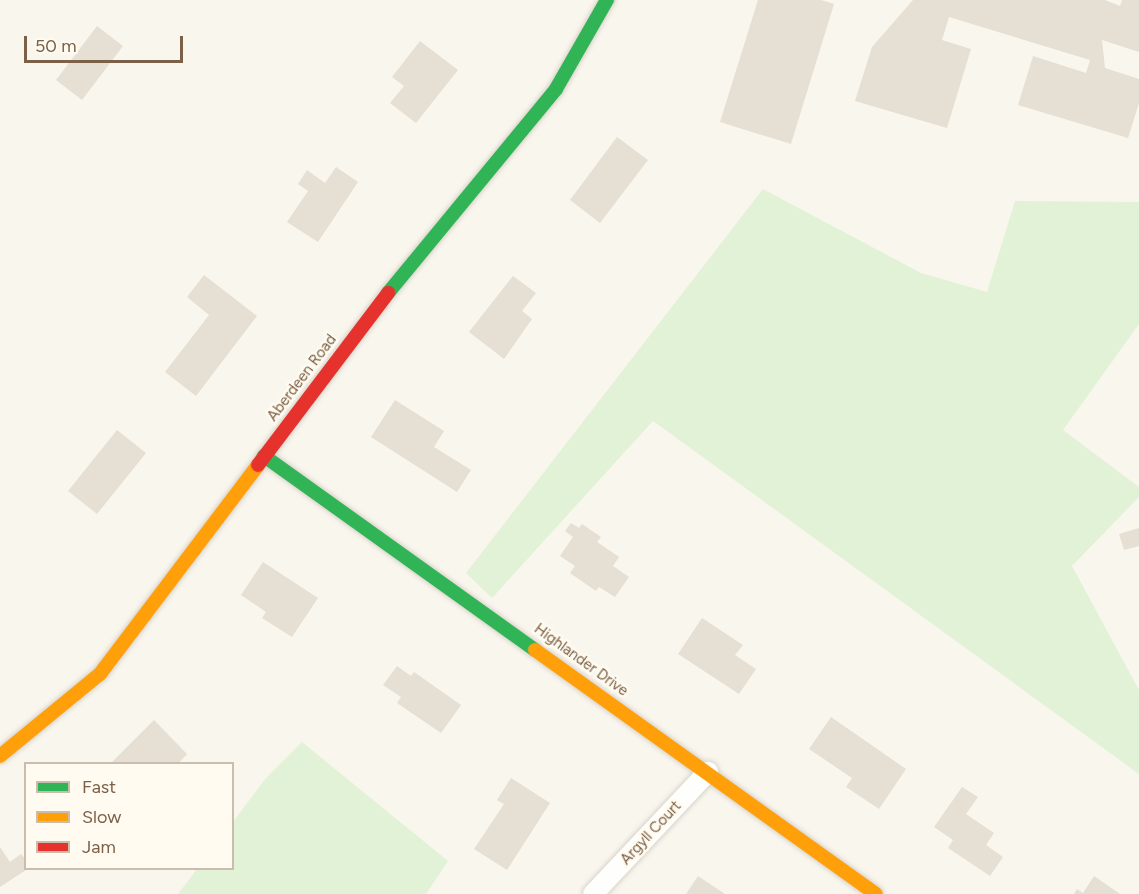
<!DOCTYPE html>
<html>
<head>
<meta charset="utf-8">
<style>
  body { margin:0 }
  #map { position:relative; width:1139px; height:894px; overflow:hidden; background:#f9f6ed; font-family:Figtree,sans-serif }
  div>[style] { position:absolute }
  .green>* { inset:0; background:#e2f2d6 }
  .building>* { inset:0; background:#e6dfd3 }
  .roads { filter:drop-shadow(0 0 2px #d8d3cb) drop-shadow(0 0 2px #d8d3cb) }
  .street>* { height:20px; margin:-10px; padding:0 10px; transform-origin:10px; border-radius:10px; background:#fefefc }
  .fast>* { height:14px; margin:-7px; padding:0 7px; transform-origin:7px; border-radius:7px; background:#30b455 }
  .slow>* { height:14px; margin:-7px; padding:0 7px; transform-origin:7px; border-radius:7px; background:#ff9f0a }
  .jam>* { height:14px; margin:-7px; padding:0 7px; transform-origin:7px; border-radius:7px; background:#e5322d }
  span { translate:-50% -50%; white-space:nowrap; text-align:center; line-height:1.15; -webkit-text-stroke:5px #fffbf0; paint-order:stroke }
  .street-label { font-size:15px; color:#7c6148 }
  .legend { position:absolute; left:24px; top:762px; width:210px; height:108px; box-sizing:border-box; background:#fffbf0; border:2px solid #cbbdad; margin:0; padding:8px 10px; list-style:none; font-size:18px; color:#7c6148 }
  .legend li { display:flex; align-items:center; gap:12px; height:30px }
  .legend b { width:30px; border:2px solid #cbbdad }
  .scale { position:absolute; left:24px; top:36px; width:159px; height:27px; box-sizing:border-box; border:3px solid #7c6148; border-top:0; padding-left:8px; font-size:18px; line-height:21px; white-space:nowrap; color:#7c6148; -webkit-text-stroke:4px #fffbf0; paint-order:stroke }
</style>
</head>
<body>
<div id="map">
  <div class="green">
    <i style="clip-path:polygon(763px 189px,921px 273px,987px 292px,1015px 201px,1139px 202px,1139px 324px,1063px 430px,1139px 487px,1139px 497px,1072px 566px,1139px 690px,1139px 774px,653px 421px,492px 598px,466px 573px)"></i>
    <i style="clip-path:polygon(302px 742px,448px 861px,426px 894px,178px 894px,197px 869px,232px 868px,233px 822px,266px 778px)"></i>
  </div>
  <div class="building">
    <i style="clip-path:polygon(758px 0,821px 0,834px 4px,791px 144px,720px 122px)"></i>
    <i style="clip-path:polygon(913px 0,1105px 0,1120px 6px,1122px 0,1139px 0,1139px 52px,1102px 40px,1105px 68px,1139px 79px,1139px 103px,1128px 138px,1018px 105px,1033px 56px,1086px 73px,1090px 60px,949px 17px,942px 40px,971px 49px,947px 128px,855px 101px,872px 47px)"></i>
    <i style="clip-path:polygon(97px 26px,123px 46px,82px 100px,56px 80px)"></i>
    <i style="clip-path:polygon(420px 41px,458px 70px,416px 123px,390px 103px,404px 86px,392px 77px)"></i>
    <i style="clip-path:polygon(617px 137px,648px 160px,600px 223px,570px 200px)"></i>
    <i style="clip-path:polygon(336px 167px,358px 182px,318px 242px,287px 222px,308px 191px,298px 184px,307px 170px,325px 183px)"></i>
    <i style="clip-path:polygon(204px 275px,257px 316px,196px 396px,165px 372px,209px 315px,187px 297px)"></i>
    <i style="clip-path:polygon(513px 276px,536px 293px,522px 311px,532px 319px,504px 359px,469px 332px)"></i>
    <i style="clip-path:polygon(395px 400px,444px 431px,434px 447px,471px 470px,457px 492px,371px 437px)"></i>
    <i style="clip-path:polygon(117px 430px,146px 453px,97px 514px,68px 491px)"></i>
    <i style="clip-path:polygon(571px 523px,579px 528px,582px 524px,601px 537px,597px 542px,619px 557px,613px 566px,629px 577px,615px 597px,599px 587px,596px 591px,570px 573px,575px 566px,560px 556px,573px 537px,565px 531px)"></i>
    <i style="clip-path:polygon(1139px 528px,1139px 546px,1124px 550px,1119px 534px)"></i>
    <i style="clip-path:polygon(263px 562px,318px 598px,292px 637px,262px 618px,266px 612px,241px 595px)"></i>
    <i style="clip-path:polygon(702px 618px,743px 645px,735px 655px,756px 669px,739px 694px,678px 654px)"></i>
    <i style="clip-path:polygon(397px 666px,411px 676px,414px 672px,461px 705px,441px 733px,397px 703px,401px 697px,383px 685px)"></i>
    <i style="clip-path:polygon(831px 717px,906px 769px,879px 809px,846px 787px,852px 778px,809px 749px)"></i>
    <i style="clip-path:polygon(154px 720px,187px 754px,178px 764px,110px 764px)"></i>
    <i style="clip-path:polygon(511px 778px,550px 803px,507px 870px,474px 849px,504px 804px,497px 800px)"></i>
    <i style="clip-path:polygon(962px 787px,978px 797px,966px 814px,994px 833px,986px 845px,1003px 857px,990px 876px,948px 848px,953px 840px,934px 827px)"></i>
    <i style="clip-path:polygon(0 847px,10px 862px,21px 854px,26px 860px,26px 870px,0 887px)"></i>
    <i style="clip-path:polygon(698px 876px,725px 894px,686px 894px)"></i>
    <i style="clip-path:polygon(1094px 876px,1120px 894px,1074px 894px,1077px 889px,1083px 893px)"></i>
  </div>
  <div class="roads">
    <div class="street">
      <i style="left:593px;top:894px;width:168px;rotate:-46.7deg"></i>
    </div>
    <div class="fast">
      <i style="left:388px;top:293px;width:264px;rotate:-50.5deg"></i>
      <i style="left:556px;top:89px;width:103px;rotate:-60.2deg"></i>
      <i style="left:264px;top:456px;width:333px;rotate:35.6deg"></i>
    </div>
    <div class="slow">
      <i style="left:535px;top:650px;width:419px;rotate:35.6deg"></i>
      <i style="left:0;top:756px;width:129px;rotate:-39.4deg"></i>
      <i style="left:100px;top:674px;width:262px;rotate:-52.9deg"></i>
    </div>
    <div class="jam">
      <i style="left:258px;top:465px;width:216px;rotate:-52.9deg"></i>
    </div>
  </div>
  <div class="street-label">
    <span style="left:302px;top:378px;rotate:-53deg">Aberdeen Road</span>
    <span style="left:581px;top:660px;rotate:36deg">Highlander Drive</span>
    <span style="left:651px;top:833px;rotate:-47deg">Argyll Court</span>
  </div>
  <ul class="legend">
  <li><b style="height:8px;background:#30b455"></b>Fast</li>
  <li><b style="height:8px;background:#ff9f0a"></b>Slow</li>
  <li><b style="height:8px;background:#e5322d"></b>Jam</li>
  </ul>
  <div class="scale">50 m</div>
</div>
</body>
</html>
